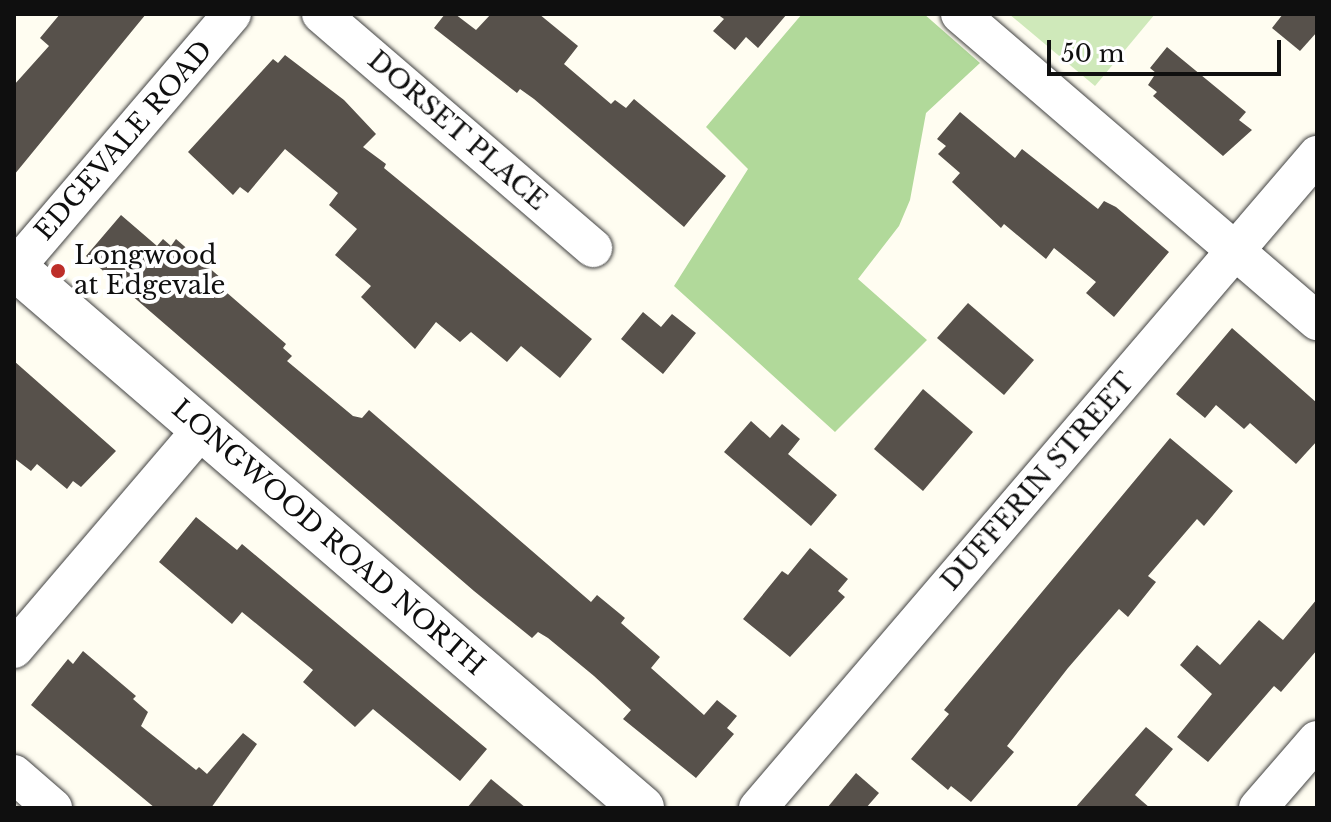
<!DOCTYPE html>
<html>
<head>
<meta charset="utf-8">
<style>
  body { margin:0 }
  #map { position:relative; width:1331px; height:822px; overflow:hidden; background:#fffdf1; font-family:"Libre Baskerville",serif }
  div>[style] { position:absolute }
  .green>* { inset:0; background:#cfe9ba }
  .forest>* { inset:0; background:#b1d99a }
  .building>* { inset:0; background:#57514b }
  .roads { filter:drop-shadow(0 0 2px #424242) drop-shadow(0 0 2px #424242) }
  .minor>* { height:38px; margin:-19px; padding:0 19px; transform-origin:19px; border-radius:19px; background:#fff }
  .tertiary>* { height:44px; margin:-22px; padding:0 22px; transform-origin:22px; border-radius:22px; background:#fff }
  .dots>* { width:22px; height:22px; translate:-50% -50%; box-sizing:border-box; border:4px solid #fff; border-radius:50% }
  span { translate:-50% -50%; white-space:nowrap; text-align:center; line-height:1.15; -webkit-text-stroke:8px #fff; paint-order:stroke }
  .street-label { font-size:26px; color:#0f0f0f }
  .poi-label { font-size:26px; color:#0f0f0f }
  .left { translate:0 -50%; text-align:left }
  .frame { position:absolute; inset:0; border:16px solid #0f0f0f; pointer-events:none }
  .scale { position:absolute; left:1047px; top:40px; width:234px; height:36px; box-sizing:border-box; border:4px solid #0f0f0f; border-top:0; padding-left:10px; font-size:24px; line-height:28px; white-space:nowrap; color:#0f0f0f; -webkit-text-stroke:6px #fff; paint-order:stroke }
</style>
</head>
<body>
<div id="map">
  <div class="green">
    <i style="clip-path:polygon(1009px 14px,1155px 14px,1095px 86px)"></i>
  </div>
  <div class="forest">
    <i style="clip-path:polygon(802px 14px,924px 14px,980px 63px,926px 113px,910px 200px,899px 226px,858px 279px,927px 340px,835px 432px,674px 286px,748px 169px,706px 127px)"></i>
  </div>
  <div class="building">
    <i style="clip-path:polygon(60px 14px,146px 14px,14px 175px,14px 85px,49px 46px,40px 38px)"></i>
    <i style="clip-path:polygon(445px 14px,455px 14px,476px 30px,491px 14px,539px 14px,578px 46px,564px 64px,611px 104px,615px 100px,626px 108px,634px 99px,726px 176px,684px 227px,534px 99px,520px 89px,517px 93px,434px 28px)"></i>
    <i style="clip-path:polygon(717px 14px,787px 14px,758px 48px,746px 37px,735px 50px,713px 31px,724px 19px)"></i>
    <i style="clip-path:polygon(1283px 14px,1317px 14px,1317px 32px,1300px 51px,1272px 28px)"></i>
    <i style="clip-path:polygon(1167px 47px,1246px 112px,1239px 120px,1252px 130px,1223px 156px,1153px 96px,1157px 92px,1148px 85px,1156px 73px,1150px 68px)"></i>
    <i style="clip-path:polygon(285px 55px,344px 100px,376px 134px,363px 147px,386px 164px,384px 168px,592px 339px,560px 378px,521px 346px,507px 362px,471px 332px,460px 342px,436px 322px,415px 349px,361px 297px,371px 286px,335px 255px,357px 229px,329px 205px,338px 193px,285px 149px,248px 193px,240px 187px,233px 195px,188px 152px,273px 59px,278px 63px)"></i>
    <i style="clip-path:polygon(960px 112px,1015px 158px,1022px 149px,1098px 209px,1104px 201px,1116px 207px,1169px 252px,1114px 317px,1086px 293px,1096px 282px,1054px 248px,1046px 259px,1004px 224px,1001px 228px,952px 182px,960px 173px,938px 154px,946px 146px,937px 139px)"></i>
    <i style="clip-path:polygon(121px 215px,157px 246px,163px 239px,171px 246px,176px 239px,222px 279px,218px 285px,286px 344px,283px 348px,292px 356px,287px 361px,353px 416px,362px 418px,369px 410px,591px 602px,597px 595px,625px 618px,621px 623px,660px 657px,651px 668px,704px 715px,717px 700px,737px 716px,727px 728px,734px 734px,696px 778px,623px 719px,631px 710px,594px 676px,548px 638px,538px 632px,532px 638px,474px 591px,86px 256px)"></i>
    <i style="clip-path:polygon(968px 303px,1034px 360px,1004px 395px,937px 338px)"></i>
    <i style="clip-path:polygon(643px 312px,661px 327px,672px 314px,696px 333px,663px 374px,621px 339px)"></i>
    <i style="clip-path:polygon(1232px 328px,1317px 403px,1317px 441px,1296px 464px,1250px 423px,1244px 429px,1216px 405px,1205px 418px,1176px 394px)"></i>
    <i style="clip-path:polygon(14px 361px,116px 451px,81px 487px,73px 481px,67px 489px,37px 464px,31px 471px,14px 458px)"></i>
    <i style="clip-path:polygon(923px 389px,973px 432px,923px 491px,874px 449px)"></i>
    <i style="clip-path:polygon(751px 421px,770px 438px,782px 424px,800px 439px,788px 454px,837px 495px,811px 526px,724px 452px)"></i>
    <i style="clip-path:polygon(1170px 438px,1233px 491px,1204px 526px,1197px 519px,1148px 576px,1156px 582px,1128px 617px,1119px 609px,1068px 668px,1007px 746px,1014px 752px,971px 802px,951px 786px,948px 790px,911px 759px,949px 714px,944px 710px)"></i>
    <i style="clip-path:polygon(196px 517px,237px 550px,242px 544px,487px 749px,460px 781px,373px 709px,355px 727px,303px 682px,313px 670px,242px 612px,232px 624px,159px 562px)"></i>
    <i style="clip-path:polygon(810px 548px,848px 579px,838px 591px,845px 597px,790px 657px,743px 619px,782px 571px,788px 575px)"></i>
    <i style="clip-path:polygon(1317px 599px,1317px 650px,1281px 692px,1274px 686px,1208px 762px,1177px 737px,1212px 694px,1180px 665px,1197px 645px,1220px 665px,1259px 620px,1283px 640px)"></i>
    <i style="clip-path:polygon(83px 651px,136px 696px,133px 699px,148px 712px,141px 726px,196px 770px,199px 767px,207px 774px,243px 733px,257px 744px,211px 808px,155px 808px,31px 705px,68px 659px,73px 664px)"></i>
    <i style="clip-path:polygon(1146px 727px,1173px 749px,1135px 795px,1150px 808px,1075px 808px)"></i>
    <i style="clip-path:polygon(856px 773px,879px 793px,866px 808px,827px 808px)"></i>
    <i style="clip-path:polygon(491px 779px,526px 808px,467px 808px)"></i>
  </div>
  <div class="roads">
    <div class="minor">
      <i style="left:321px;top:14px;width:359px;rotate:40.7deg"></i>
      <i style="left:960px;top:14px;width:471px;rotate:40.7deg"></i>
      <i style="left:15px;top:268px;width:334px;rotate:-49.5deg"></i>
      <i style="left:14px;top:649px;width:289px;rotate:-49.5deg"></i>
      <i style="left:14px;top:774px;width:52px;rotate:41.1deg"></i>
      <i style="left:758px;top:808px;width:860px;rotate:-49.43deg"></i>
      <i style="left:1258px;top:808px;width:90px;rotate:-49.1deg"></i>
    </div>
    <div class="tertiary">
      <i style="left:14px;top:267px;width:829px;rotate:40.74deg"></i>
    </div>
  </div>
  <div class="dots">
    <i style="left:58px;top:271px;background:#bd2e29"></i>
  </div>
  <div class="street-label">
    <span style="left:457px;top:131px;rotate:41deg">DORSET PLACE</span>
    <span style="left:124px;top:141px;rotate:-49deg">EDGEVALE ROAD</span>
    <span style="left:1038px;top:482px;rotate:-49deg">DUFFERIN STREET</span>
    <span style="left:328px;top:538px;rotate:41deg">LONGWOOD ROAD NORTH</span>
  </div>
  <div class="poi-label">
    <span class="left" style="left:74px;top:271px">Longwood<br>at Edgevale</span>
  </div>
  <div class="frame"></div>
  <div class="scale">50 m</div>
</div>
</body>
</html>
